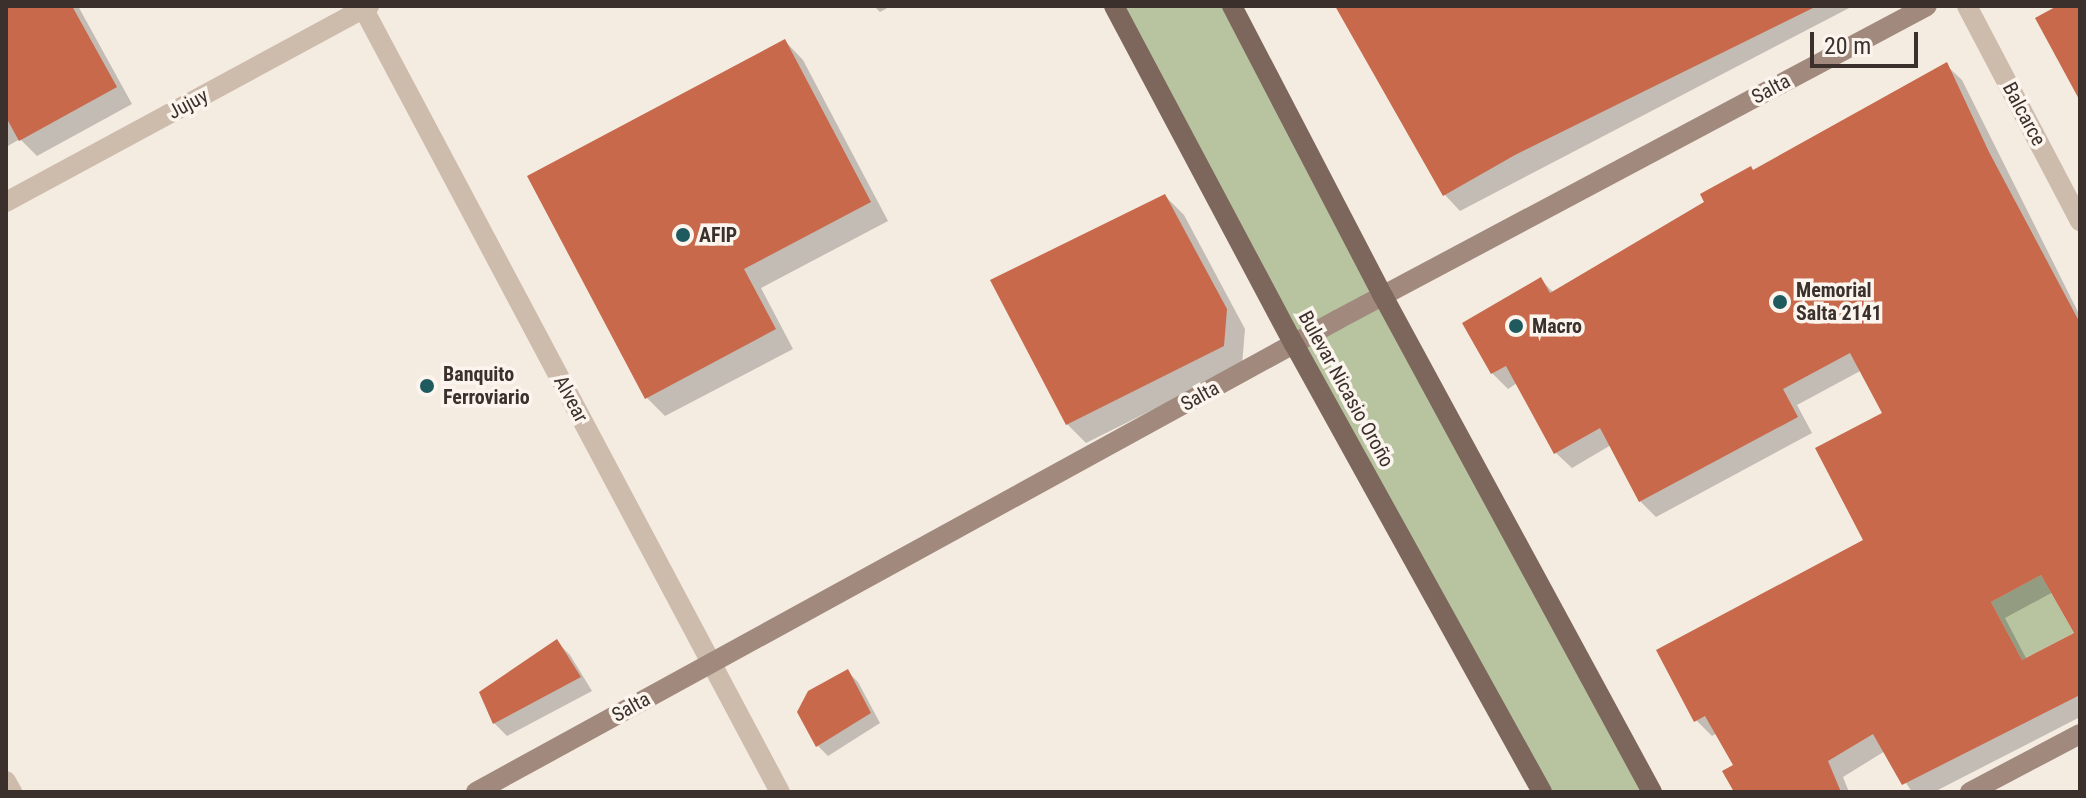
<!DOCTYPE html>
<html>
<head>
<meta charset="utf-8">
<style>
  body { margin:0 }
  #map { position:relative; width:2086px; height:798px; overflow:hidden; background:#f4ebe1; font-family:"Roboto Condensed",sans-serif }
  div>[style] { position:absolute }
  .green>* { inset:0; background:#b8c4a0 }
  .shadow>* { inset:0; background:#0003 }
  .building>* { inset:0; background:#c8694b }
  .street>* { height:20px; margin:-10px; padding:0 10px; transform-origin:10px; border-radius:10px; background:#cdbbac }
  .secondary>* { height:20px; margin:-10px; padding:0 10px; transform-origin:10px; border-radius:10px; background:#a18a7d }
  .primary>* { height:20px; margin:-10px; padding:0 10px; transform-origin:10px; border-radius:10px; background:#7d675c }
  .dots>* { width:22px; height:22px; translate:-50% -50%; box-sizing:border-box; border:4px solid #fbf5ee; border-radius:50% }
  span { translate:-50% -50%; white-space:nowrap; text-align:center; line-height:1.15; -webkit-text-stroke:7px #fbf5ee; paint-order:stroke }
  .street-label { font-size:20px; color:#3b302b }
  .poi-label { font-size:20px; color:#3b302b; font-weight:700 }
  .left { translate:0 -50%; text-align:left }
  .frame { position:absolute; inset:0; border:8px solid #3b302b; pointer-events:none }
  .scale { position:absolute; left:1810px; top:32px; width:108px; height:36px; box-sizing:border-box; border:4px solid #3b302b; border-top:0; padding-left:10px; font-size:24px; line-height:28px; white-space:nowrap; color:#3b302b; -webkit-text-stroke:6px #fbf5ee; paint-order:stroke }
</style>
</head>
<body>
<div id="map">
  <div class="green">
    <i style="clip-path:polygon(1114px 6px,1232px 6px,1652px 792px,1542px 792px)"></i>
    <i style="clip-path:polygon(2041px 575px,2074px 633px,2022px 660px,1991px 602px)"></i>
  </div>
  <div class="shadow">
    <i style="clip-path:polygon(6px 6px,78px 6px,132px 104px,37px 156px,20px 139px,6px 147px)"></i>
    <i style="clip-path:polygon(874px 6px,891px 6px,880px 12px)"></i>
    <i style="clip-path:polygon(1337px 6px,1853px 6px,1460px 211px,1445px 195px)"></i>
    <i style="clip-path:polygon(785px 41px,803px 60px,888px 221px,761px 288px,793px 349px,665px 416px,647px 398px)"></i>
    <i style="clip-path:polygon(evenodd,1946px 65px,1962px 80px,2080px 316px,2080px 717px,1934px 792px,1912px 792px,1885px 751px,1843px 777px,1849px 792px,1736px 792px,1736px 766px,1717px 733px,1712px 736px,1696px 720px,1866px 540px,1884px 413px,1862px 370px,1797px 405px,1812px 433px,1656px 517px,1640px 501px,1611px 445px,1572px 468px,1556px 453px,1517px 383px,1508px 389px,1492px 373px,1541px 280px,1554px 293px,1754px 172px,1946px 65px,2053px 592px,2076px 634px,2027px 660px,2005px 618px,2053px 592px)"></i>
    <i style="clip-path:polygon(1165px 196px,1184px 215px,1245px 329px,1242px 365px,1086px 443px,1067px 424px)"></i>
    <i style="clip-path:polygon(557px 642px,570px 655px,592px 691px,507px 736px,494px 723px)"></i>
    <i style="clip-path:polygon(848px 672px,858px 682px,880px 723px,828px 756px,818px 746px)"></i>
  </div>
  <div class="building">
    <i style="clip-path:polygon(6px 6px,72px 6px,117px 87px,19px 141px,6px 117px)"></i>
    <i style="clip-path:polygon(1335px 6px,1817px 6px,1515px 155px,1443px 196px)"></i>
    <i style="clip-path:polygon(2057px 6px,2080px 6px,2080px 101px,2035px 18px)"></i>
    <i style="clip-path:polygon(785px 39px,871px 202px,744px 269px,776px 329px,645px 399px,527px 176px)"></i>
    <i style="clip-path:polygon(evenodd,1947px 62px,1989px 152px,2080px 323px,2080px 695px,1902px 785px,1873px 734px,1828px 761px,1841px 792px,1734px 792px,1722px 771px,1733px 765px,1705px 716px,1694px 722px,1656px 650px,1863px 540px,1815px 448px,1882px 413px,1850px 353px,1783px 389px,1798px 417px,1639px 502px,1600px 428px,1554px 454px,1506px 366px,1491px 374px,1462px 323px,1541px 277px,1550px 293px,1704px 202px,1700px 194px,1751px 166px,1753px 170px,1947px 62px,2041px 575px,2074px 633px,2022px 660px,1991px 602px,2041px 575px)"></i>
    <i style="clip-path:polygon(1165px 194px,1227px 309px,1224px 346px,1066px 425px,990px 280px)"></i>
    <i style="clip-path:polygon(557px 639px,581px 677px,493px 724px,479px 692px)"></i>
    <i style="clip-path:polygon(848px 669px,871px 713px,816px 747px,797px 712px,808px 691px)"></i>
  </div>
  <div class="street">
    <i style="left:362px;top:6px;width:890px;rotate:62deg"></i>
    <i style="left:1967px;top:6px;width:243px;rotate:62.3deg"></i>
    <i style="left:6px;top:202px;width:413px;rotate:-28.4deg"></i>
    <i style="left:6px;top:781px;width:13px;rotate:61deg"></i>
  </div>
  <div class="secondary">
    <i style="left:476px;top:792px;width:982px;rotate:-28.73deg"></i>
    <i style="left:1337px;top:320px;width:668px;rotate:-28.02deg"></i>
    <i style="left:1970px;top:792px;width:124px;rotate:-27.8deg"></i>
  </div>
  <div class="primary">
    <i style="left:1114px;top:6px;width:383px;rotate:62deg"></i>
    <i style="left:1294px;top:344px;width:512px;rotate:61.03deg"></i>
    <i style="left:1232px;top:6px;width:327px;rotate:62.5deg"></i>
    <i style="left:1383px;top:296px;width:564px;rotate:61.53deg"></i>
  </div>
  <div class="dots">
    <i style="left:683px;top:235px;background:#1f5a5e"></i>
    <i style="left:1780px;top:302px;background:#1f5a5e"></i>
    <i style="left:1516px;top:326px;background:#1f5a5e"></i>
    <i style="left:427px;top:386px;background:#1f5a5e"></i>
  </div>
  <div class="street-label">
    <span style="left:1771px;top:89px;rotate:-28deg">Salta</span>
    <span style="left:188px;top:104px;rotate:-28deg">Jujuy</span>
    <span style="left:2024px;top:114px;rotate:62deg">Balcarce</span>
    <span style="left:1346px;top:389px;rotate:61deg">Bulevar Nicasio Oroño</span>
    <span style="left:1200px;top:396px;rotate:-29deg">Salta</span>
    <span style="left:571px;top:399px;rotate:62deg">Alvear</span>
    <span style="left:631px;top:707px;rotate:-29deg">Salta</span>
  </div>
  <div class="poi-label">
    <span class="left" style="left:699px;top:235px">AFIP</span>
    <span class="left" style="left:1796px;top:302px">Memorial<br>Salta 2141</span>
    <span class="left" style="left:1532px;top:326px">Macro</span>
    <span class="left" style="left:443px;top:386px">Banquito<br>Ferroviario</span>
  </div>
  <div class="frame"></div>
  <div class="scale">20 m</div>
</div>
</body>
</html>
